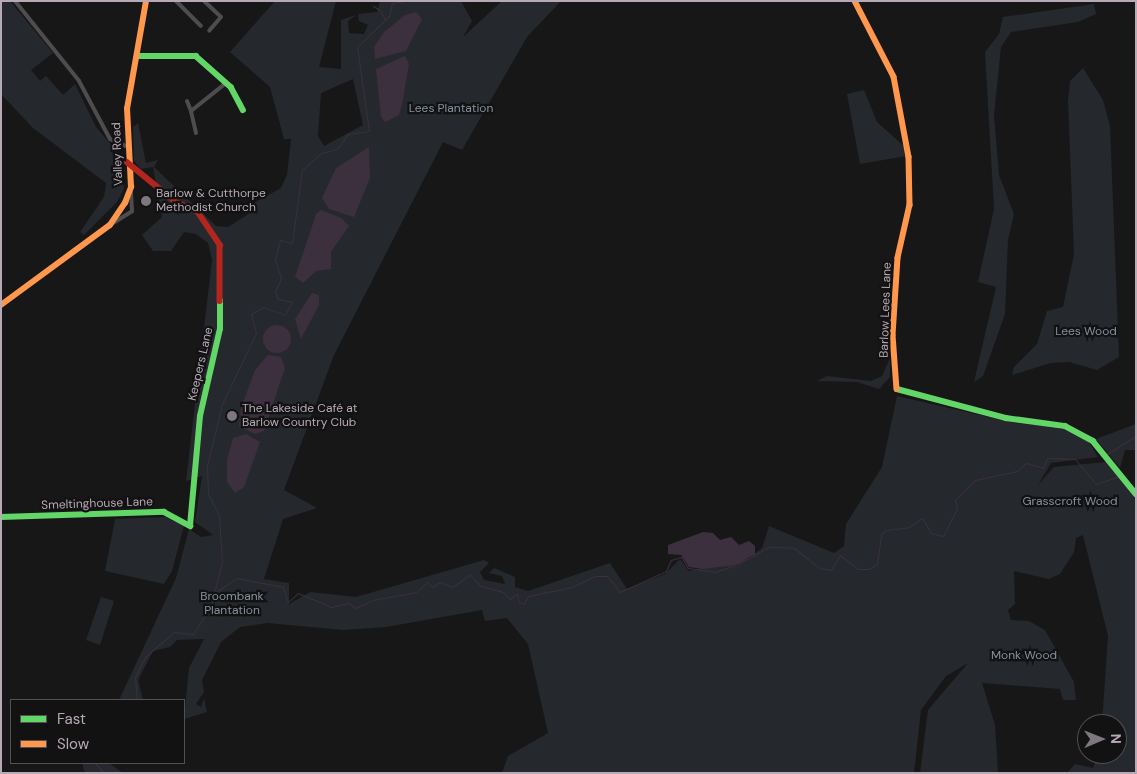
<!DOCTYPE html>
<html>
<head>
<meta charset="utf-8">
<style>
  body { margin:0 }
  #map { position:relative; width:1137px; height:774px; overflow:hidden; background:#181718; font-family:"DM Sans",sans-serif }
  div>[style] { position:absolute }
  .green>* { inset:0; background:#25282d }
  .water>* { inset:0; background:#3c303e }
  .round { border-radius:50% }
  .stream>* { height:1px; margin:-0.5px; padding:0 0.5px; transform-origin:0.5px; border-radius:0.5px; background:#3c303e }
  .street>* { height:4px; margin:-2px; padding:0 2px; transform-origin:2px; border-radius:2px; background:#4e4c4e }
  .fast>* { height:5.5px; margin:-2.75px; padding:0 2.75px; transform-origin:2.75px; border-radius:2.75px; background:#63d668 }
  .slow>* { height:5.5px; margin:-2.75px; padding:0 2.75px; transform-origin:2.75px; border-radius:2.75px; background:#ff974d }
  .jam>* { height:5.5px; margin:-2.75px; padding:0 2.75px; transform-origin:2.75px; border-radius:2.75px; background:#b3261e }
  .dots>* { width:14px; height:14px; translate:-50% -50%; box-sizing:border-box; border:2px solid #131213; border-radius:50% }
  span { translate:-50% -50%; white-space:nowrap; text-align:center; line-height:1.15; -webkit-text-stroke:4.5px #131213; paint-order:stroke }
  .park-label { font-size:12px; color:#8392a0 }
  .street-label { font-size:12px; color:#b7aab6 }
  .poi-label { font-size:12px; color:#b7aab6 }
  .left { translate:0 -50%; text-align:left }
  .frame { position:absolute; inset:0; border:2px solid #b7aab6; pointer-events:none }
  .legend { position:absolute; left:10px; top:699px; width:175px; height:65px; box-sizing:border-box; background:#131213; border:1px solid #554f54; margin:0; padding:6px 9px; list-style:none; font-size:15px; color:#b7aab6 }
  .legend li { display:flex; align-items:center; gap:10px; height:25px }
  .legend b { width:25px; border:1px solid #554f54 }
  .north { position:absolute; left:1077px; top:714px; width:50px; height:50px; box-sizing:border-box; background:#131213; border:1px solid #554f54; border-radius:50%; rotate:89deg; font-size:14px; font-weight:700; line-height:20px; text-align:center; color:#b7aab6 }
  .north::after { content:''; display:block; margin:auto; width:18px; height:22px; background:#7f777f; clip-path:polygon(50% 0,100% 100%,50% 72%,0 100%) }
</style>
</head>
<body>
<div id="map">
  <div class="green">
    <i style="clip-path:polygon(1px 1px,10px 1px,53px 53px,31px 70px,40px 81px,46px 76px,63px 95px,75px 84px,96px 127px,118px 153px,124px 188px,117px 202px,84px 235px,80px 232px,104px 197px,106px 183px,33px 128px,1px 94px)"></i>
    <i style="clip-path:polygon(evenodd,275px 1px,336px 1px,319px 67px,341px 69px,341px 20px,356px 15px,348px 21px,349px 33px,364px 34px,368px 25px,359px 21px,358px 14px,377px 12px,380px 1px,461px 1px,472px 21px,463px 37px,502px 1px,561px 1px,527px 37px,462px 150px,443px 142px,334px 355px,284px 490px,317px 508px,283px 519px,264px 579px,289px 583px,289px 604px,310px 592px,356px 597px,484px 560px,489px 563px,480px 572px,484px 580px,505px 584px,502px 576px,489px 573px,494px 568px,515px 577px,515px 587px,528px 591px,610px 563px,627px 589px,665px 574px,680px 559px,689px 571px,748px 559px,762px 548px,769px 526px,834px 553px,844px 546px,846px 524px,882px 467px,897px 396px,1015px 423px,1065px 428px,1086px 438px,1098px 457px,1051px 463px,1038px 485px,1054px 467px,1106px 462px,1136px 498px,1136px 773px,1067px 773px,1075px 764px,1093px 768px,1098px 754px,1117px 754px,1117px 724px,1102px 724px,1108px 636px,1083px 535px,1076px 538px,1074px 552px,1060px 574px,1049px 579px,1014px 571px,1015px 604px,1008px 610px,1011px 620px,1029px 621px,1045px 630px,1074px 682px,1076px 700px,1063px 700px,1060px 689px,982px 683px,995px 725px,998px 773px,920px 773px,928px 710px,968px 663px,946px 676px,921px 710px,914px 773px,502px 773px,508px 756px,548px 733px,528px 644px,507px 618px,485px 621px,482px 610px,386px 627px,343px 630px,268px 623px,240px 627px,221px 642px,202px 680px,204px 692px,196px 704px,201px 707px,204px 698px,207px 712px,184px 719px,189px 668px,204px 639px,177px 640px,170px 647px,153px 651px,138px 680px,143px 700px,119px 700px,176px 578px,189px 529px,201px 537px,213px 535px,195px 522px,202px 476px,186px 481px,212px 260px,208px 243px,196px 234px,184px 232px,171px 251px,153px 251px,142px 235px,162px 217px,153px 167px,141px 169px,134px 161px,133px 127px,138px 123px,146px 163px,158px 160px,154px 167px,216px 226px,228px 227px,247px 215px,254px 203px,281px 188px,287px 175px,291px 139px,284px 139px,270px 87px,230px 52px,275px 1px,353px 79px,363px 125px,324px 146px,318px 136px,321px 93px,353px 79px)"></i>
    <i style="clip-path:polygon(1094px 4px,1096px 14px,1078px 22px,1011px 32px,1001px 47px,994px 115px,999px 175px,1014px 214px,1008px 240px,1005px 314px,983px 376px,974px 382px,996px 287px,978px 282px,994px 209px,985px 52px,999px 34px,1003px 17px)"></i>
    <i style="clip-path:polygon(1083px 68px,1103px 100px,1110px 126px,1119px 357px,1097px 370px,1069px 362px,1051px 363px,1012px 375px,1014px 367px,1037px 344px,1047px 311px,1063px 307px,1074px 254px,1068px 101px,1070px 81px)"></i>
    <i style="clip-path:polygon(864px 90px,877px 122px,905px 147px,906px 156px,860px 164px,847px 94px)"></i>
    <i style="clip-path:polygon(890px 358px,890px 377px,879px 389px,857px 382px,817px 381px,827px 376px,871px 381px,882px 376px)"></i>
    <i style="clip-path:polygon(1136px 424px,1136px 450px,1125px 450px,1120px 468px,1096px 439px)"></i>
    <i style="clip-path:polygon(165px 517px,184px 526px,172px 571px,164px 584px,105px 571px,115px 519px)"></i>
    <i style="clip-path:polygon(101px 597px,114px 601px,100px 645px,86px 640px)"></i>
    <i style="clip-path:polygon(82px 763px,109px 763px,123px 773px,85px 773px)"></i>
  </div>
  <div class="water">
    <i style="clip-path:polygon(416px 12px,422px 19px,406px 51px,375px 59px,374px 47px,384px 32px,405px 15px)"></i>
    <i style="clip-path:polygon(405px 56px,409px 64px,402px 105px,399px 115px,385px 122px,381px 117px,376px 69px)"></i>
    <i style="clip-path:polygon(369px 147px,370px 178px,354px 217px,329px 209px,322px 198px,336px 168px)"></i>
    <i style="clip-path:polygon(321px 210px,341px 218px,349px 226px,331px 252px,331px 269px,316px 271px,303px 283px,295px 277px,316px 214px)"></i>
    <i style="clip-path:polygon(312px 293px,319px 295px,319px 305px,301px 339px,295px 319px)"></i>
    <i class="round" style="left:263px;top:325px;width:28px;height:28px"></i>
    <i style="clip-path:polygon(268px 355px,281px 357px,285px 368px,264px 431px,255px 434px,239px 426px,241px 408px,255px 370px)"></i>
    <i style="clip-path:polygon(246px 434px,260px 442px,244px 487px,235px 493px,227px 482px,227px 460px,233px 438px)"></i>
    <i style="clip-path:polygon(703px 532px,713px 533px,720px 540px,731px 537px,739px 545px,749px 541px,755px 546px,755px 554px,736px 565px,702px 569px,689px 567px,681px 555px,668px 554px,668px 545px)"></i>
  </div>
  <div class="stream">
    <i style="left:373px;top:6px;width:8px;rotate:30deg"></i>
    <i style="left:380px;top:10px;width:11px;rotate:63deg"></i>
    <i style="left:1107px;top:454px;width:34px;rotate:-32deg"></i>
    <i style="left:738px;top:564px;width:35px;rotate:-29deg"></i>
    <i style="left:769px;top:547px;width:25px;rotate:2deg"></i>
    <i style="left:794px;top:548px;width:33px;rotate:38deg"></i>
    <i style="left:820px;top:568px;width:11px;rotate:10deg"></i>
    <i style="left:831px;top:570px;width:17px;rotate:-59deg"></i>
    <i style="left:840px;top:555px;width:23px;rotate:38deg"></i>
    <i style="left:858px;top:569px;width:11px"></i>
    <i style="left:869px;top:569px;width:9px;rotate:-32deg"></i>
    <i style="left:877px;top:564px;width:30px;rotate:-82deg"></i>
    <i style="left:881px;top:534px;width:6px;rotate:-39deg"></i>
    <i style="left:886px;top:530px;width:23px;rotate:-7deg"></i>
    <i style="left:909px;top:527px;width:16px;rotate:-35deg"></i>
    <i style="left:922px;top:518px;width:17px;rotate:59deg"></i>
    <i style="left:931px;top:533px;width:12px;rotate:14deg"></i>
    <i style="left:943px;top:536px;width:31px;rotate:-63deg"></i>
    <i style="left:957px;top:508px;width:8px;rotate:-104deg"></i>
    <i style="left:955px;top:500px;width:28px;rotate:-45deg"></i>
    <i style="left:975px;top:480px;width:43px;rotate:-12.1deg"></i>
    <i style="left:1017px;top:471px;width:12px;rotate:-42deg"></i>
    <i style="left:1026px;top:463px;width:18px;rotate:16deg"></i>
    <i style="left:1043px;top:468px;width:11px;rotate:-68deg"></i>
    <i style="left:1047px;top:458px;width:28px;rotate:2deg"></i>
    <i style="left:1075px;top:459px;width:33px;rotate:50deg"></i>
    <i style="left:1096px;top:484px;width:24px;rotate:-19deg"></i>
    <i style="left:210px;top:596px;width:32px;rotate:-34deg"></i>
    <i style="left:237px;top:578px;width:47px;rotate:11.1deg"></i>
    <i style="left:283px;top:587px;width:16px;rotate:72deg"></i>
    <i style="left:288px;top:602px;width:13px;rotate:-42deg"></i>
    <i style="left:298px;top:593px;width:36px;rotate:23deg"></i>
    <i style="left:331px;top:607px;width:18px;rotate:-13deg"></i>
    <i style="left:349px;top:603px;width:8px;rotate:40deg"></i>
    <i style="left:355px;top:608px;width:20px;rotate:-24deg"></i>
    <i style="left:373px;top:600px;width:44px;rotate:-10.5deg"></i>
    <i style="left:416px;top:592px;width:15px;rotate:-42deg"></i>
    <i style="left:427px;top:582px;width:7px;rotate:45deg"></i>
    <i style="left:432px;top:587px;width:9px;rotate:-32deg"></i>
    <i style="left:440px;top:582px;width:13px;rotate:23deg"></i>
    <i style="left:452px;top:587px;width:22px;rotate:-34deg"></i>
    <i style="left:470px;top:575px;width:16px;rotate:45deg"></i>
    <i style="left:481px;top:586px;width:23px;rotate:15deg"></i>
    <i style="left:503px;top:592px;width:10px;rotate:45deg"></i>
    <i style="left:510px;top:599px;width:9px;rotate:-36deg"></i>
    <i style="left:517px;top:594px;width:8px;rotate:76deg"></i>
    <i style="left:519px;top:602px;width:5px;rotate:22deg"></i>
    <i style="left:524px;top:604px;width:9px;rotate:-63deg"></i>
    <i style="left:528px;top:596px;width:45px;rotate:-11.6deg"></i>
    <i style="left:572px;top:587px;width:25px;rotate:-26deg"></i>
    <i style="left:595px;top:576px;width:12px"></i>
    <i style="left:607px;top:576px;width:21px;rotate:51deg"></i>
    <i style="left:620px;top:592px;width:51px;rotate:-24.5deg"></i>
    <i style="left:666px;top:571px;width:12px;rotate:-66deg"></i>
    <i style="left:671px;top:560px;width:10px;rotate:-17deg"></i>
    <i style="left:681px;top:557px;width:13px;rotate:58deg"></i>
    <i style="left:688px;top:568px;width:27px;rotate:8deg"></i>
    <i style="left:715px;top:572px;width:21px;rotate:-19deg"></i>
    <i style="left:137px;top:700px;width:23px;rotate:-95deg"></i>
    <i style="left:135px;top:677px;width:22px;rotate:-63deg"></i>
    <i style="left:145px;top:657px;width:38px;rotate:-41deg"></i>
    <i style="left:174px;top:632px;width:19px;rotate:6deg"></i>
    <i style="left:193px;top:634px;width:31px;rotate:-57deg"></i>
    <i style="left:210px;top:608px;width:48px;rotate:-75.4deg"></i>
    <i style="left:222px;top:562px;width:47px;rotate:-93.7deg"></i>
    <i style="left:219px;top:515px;width:25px;rotate:-117deg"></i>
    <i style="left:208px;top:493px;width:27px;rotate:-92deg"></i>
    <i style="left:207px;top:466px;width:64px;rotate:-76.4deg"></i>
    <i style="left:222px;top:404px;width:79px;rotate:-64.4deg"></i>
    <i style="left:256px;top:333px;width:20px;rotate:-105deg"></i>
    <i style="left:251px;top:314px;width:14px;rotate:-30deg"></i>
    <i style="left:263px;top:307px;width:23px;rotate:20deg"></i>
    <i style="left:285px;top:315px;width:15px;rotate:-62deg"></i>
    <i style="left:292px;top:302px;width:14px;rotate:-168deg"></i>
    <i style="left:278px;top:299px;width:8px;rotate:-113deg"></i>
    <i style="left:275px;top:292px;width:15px;rotate:-67deg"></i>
    <i style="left:281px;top:278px;width:19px;rotate:-108deg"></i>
    <i style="left:275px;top:260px;width:21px;rotate:-76deg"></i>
    <i style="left:280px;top:240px;width:12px;rotate:14deg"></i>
    <i style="left:292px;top:243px;width:74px;rotate:-82.2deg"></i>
    <i style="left:302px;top:170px;width:25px;rotate:-42deg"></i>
    <i style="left:321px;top:153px;width:16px;rotate:-14deg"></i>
    <i style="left:337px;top:149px;width:19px;rotate:-54deg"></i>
    <i style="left:348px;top:134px;width:21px;rotate:-8deg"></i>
    <i style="left:369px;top:131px;width:85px;rotate:-98.1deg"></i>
    <i style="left:357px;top:47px;width:45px;rotate:-44.1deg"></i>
    <i style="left:389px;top:16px;width:13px;rotate:-77deg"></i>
    <i style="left:392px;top:3px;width:13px;rotate:-9deg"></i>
    <i style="left:95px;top:763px;width:13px;rotate:48deg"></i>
  </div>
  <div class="street">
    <i style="left:15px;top:1px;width:102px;rotate:51.3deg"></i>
    <i style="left:79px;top:81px;width:66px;rotate:61.9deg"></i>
    <i style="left:110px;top:139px;width:17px;rotate:24deg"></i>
    <i style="left:176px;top:1px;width:35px;rotate:45deg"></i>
    <i style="left:204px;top:1px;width:23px;rotate:43deg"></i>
    <i style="left:221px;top:17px;width:18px;rotate:131deg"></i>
    <i style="left:187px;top:101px;width:11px;rotate:68deg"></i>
    <i style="left:196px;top:133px;width:23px;rotate:-103deg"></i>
    <i style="left:191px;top:111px;width:45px;rotate:-38.7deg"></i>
    <i style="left:110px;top:225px;width:26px;rotate:-32deg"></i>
    <i style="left:132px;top:211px;width:21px;rotate:-93deg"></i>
  </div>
  <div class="fast">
    <i style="left:137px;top:56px;width:59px"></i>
    <i style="left:196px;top:56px;width:47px;rotate:41.5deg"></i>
    <i style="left:231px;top:87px;width:26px;rotate:62deg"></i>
    <i style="left:897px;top:389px;width:113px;rotate:14.9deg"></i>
    <i style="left:1006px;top:418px;width:60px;rotate:7.7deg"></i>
    <i style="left:1065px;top:426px;width:32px;rotate:28deg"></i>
    <i style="left:1093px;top:441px;width:68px;rotate:50.9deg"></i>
    <i style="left:1px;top:517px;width:163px;rotate:-1.8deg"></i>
    <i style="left:164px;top:512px;width:30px;rotate:28deg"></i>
    <i style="left:190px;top:526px;width:110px;rotate:-84.8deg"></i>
    <i style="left:200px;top:416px;width:89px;rotate:-77.1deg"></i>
    <i style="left:220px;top:329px;width:28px;rotate:-90deg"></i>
  </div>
  <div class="slow">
    <i style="left:855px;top:1px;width:85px;rotate:62.8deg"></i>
    <i style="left:894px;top:77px;width:81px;rotate:79.4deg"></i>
    <i style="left:909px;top:157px;width:48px;rotate:88.8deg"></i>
    <i style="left:910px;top:205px;width:54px;rotate:102.8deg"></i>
    <i style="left:898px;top:258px;width:77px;rotate:93.7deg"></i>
    <i style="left:893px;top:335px;width:54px;rotate:85.8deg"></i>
    <i style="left:1px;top:305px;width:135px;rotate:-36.3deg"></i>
    <i style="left:110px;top:225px;width:27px;rotate:-56deg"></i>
    <i style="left:125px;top:203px;width:17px;rotate:-69deg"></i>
    <i style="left:131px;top:187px;width:78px;rotate:-92.9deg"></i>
    <i style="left:127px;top:109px;width:110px;rotate:-80deg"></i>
  </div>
  <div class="jam">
    <i style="left:127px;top:162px;width:63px;rotate:39.2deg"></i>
    <i style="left:176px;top:202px;width:24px;rotate:24deg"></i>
    <i style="left:198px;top:212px;width:40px;rotate:56deg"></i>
    <i style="left:220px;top:245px;width:56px;rotate:90deg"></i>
  </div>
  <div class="dots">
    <i style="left:146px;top:201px;background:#7f777f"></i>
    <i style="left:232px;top:416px;background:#7f777f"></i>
  </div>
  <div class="park-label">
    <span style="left:451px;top:109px">Lees Plantation</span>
    <span style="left:1086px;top:332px">Lees Wood</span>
    <span style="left:1070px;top:502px">Grasscroft Wood</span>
    <span style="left:232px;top:604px">Broombank<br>Plantation</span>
    <span style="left:1024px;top:656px">Monk Wood</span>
  </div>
  <div class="street-label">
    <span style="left:118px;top:154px;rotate:-92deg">Valley Road</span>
    <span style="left:886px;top:310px;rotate:-88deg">Barlow Lees Lane</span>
    <span style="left:201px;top:364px;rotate:-77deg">Keepers Lane</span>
    <span style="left:97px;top:504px;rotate:-2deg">Smeltinghouse Lane</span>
  </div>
  <div class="poi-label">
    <span class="left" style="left:156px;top:201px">Barlow &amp; Cutthorpe<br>Methodist Church</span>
    <span class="left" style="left:242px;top:416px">The Lakeside Café at<br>Barlow Country Club</span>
  </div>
  <div class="frame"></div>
  <ul class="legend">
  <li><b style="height:6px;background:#63d668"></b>Fast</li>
  <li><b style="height:6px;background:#ff974d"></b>Slow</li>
  </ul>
  <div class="north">N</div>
</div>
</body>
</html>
